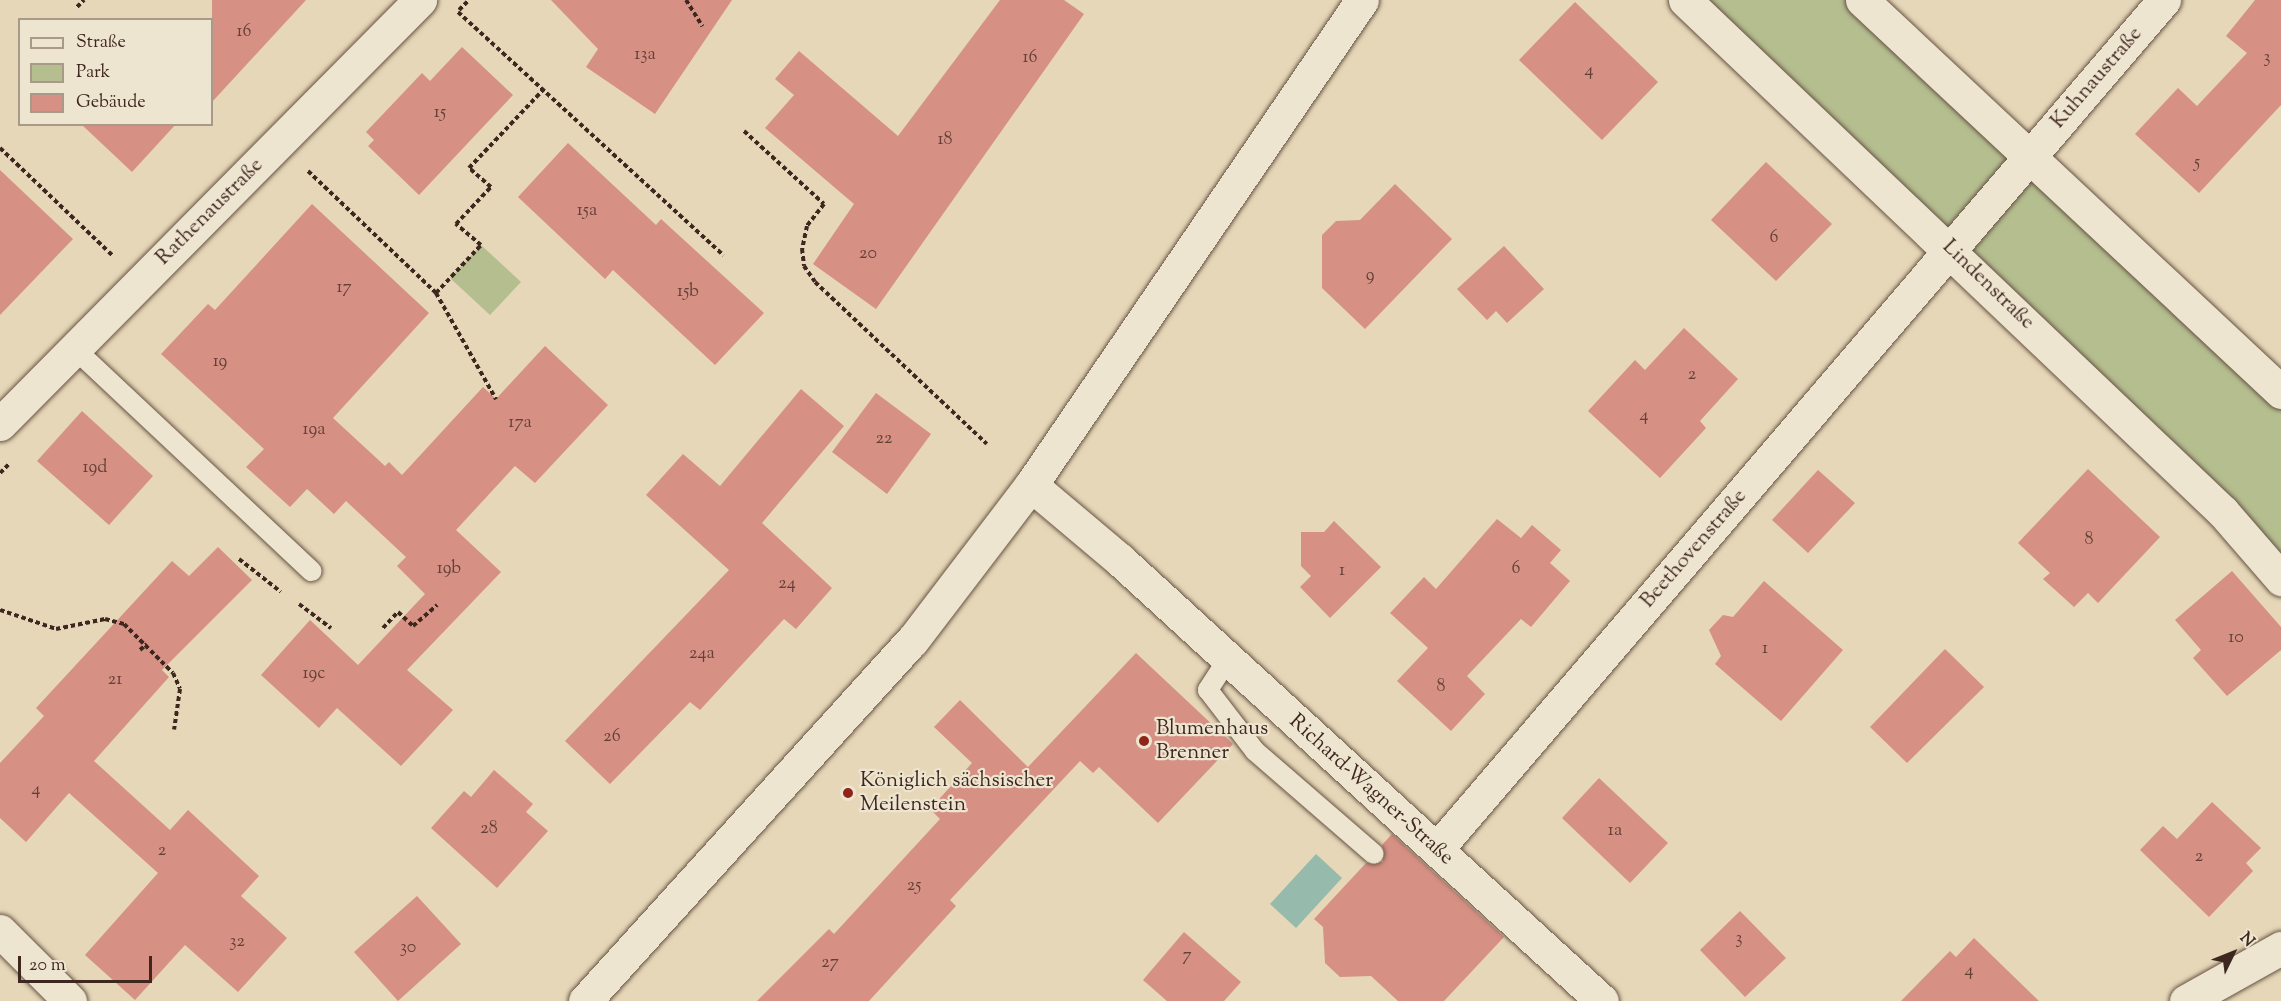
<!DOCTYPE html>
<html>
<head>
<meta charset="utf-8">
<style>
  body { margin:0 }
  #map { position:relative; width:2281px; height:1001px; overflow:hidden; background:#e5d7b7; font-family:"Sorts Mill Goudy",serif }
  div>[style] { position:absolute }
  .green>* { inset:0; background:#b4be8f }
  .water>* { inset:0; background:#96baac }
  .building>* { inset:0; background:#d69084 }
  .path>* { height:4px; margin-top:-2px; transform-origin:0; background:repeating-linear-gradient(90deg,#3e271f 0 4.5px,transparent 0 7.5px) }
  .roads { filter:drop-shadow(0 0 2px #685345) drop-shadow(0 0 2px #685345) }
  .service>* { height:20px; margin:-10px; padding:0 10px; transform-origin:10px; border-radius:10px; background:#eee5d0 }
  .minor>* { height:33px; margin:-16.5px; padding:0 16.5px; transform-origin:16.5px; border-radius:16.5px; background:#eee5d0 }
  .secondary>* { height:33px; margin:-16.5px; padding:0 16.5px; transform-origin:16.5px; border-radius:16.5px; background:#eee5d0 }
  .dots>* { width:16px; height:16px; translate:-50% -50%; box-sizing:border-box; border:3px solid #eee5d0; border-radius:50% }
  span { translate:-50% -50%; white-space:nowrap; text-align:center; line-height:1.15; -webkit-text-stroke:4.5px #eee5d0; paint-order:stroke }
  .number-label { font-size:18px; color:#644138 }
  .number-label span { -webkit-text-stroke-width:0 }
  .street-label { font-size:21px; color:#3e271f }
  .poi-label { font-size:21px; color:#3e271f }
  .left { translate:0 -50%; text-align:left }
  .legend { position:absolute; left:18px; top:18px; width:195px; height:108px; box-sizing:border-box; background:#eee5d0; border:2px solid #a89989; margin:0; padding:8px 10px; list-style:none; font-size:18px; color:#3e271f }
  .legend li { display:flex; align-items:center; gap:12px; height:30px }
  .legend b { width:30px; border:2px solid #a89989 }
  .north { position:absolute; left:2203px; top:923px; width:60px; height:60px; -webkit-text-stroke:4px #eee5d0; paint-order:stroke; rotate:47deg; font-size:16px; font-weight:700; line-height:24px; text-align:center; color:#3e271f }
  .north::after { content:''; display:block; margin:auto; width:21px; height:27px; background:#3e271f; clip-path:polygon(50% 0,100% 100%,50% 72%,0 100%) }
  .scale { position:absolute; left:18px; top:956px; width:134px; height:27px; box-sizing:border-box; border:3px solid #3e271f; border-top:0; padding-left:8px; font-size:18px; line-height:21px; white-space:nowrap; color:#3e271f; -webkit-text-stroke:4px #eee5d0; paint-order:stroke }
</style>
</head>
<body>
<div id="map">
  <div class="green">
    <i style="clip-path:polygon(1685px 0,1862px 0,2281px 392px,2281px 579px)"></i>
    <i style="clip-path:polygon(481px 245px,521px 282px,490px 315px,450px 278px)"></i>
  </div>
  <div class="water">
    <i style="clip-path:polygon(1316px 854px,1342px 878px,1296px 928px,1270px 904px)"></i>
  </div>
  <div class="building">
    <i style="clip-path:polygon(212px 0,306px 0,212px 102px)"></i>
    <i style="clip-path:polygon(551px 0,732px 0,655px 114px,586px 67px,598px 49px)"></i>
    <i style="clip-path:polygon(1000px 0,1064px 0,1084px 14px,876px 309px,813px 264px,854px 204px,765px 128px,794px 95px,775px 79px,799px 51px,898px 136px)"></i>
    <i style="clip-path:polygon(2255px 0,2281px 0,2281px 105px,2199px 193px,2135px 134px,2178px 88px,2197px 106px,2247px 53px,2226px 36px)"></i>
    <i style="clip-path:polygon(1575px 2px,1658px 82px,1602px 140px,1519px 60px)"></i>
    <i style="clip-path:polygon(462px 47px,513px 95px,419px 195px,368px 146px,374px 140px,366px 132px,422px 73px,430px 81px)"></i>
    <i style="clip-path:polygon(81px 124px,176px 124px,132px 172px)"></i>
    <i style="clip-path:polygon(568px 143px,656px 225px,661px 219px,764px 313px,715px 365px,613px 270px,605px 279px,518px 197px)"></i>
    <i style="clip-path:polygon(1766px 162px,1832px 224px,1776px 281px,1711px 220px)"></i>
    <i style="clip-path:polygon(0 170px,73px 239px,0 315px)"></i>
    <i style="clip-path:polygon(1395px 184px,1452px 239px,1365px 329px,1322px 288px,1322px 235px,1336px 221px,1360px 220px)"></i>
    <i style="clip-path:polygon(312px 204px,429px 313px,333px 418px,385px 466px,389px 462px,402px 475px,483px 387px,496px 399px,545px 346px,608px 405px,535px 483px,515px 466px,456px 530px,501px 572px,407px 670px,453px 710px,401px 766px,337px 708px,319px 728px,261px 675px,310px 620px,358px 665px,425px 594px,397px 566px,406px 557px,346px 501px,334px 514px,307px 489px,290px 507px,246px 467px,264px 449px,161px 354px,208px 304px,215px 310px)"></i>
    <i style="clip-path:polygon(1504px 246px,1544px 289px,1507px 323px,1496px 311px,1487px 320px,1457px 289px)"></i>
    <i style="clip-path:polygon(1684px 328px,1738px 379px,1700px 421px,1706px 428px,1660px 478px,1588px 411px,1635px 360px,1645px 370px)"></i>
    <i style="clip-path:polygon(801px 389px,844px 426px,762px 523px,832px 588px,796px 629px,784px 619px,700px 710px,690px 702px,610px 784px,565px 741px,729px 570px,646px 495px,683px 454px,720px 486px)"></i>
    <i style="clip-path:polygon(876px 393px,931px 434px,887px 494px,832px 452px)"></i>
    <i style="clip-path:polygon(82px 411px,153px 476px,109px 525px,37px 461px)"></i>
    <i style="clip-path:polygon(2088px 469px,2160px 537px,2098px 603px,2088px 593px,2074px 607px,2043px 579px,2050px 573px,2018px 543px)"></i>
    <i style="clip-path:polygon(1818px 470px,1855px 503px,1808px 553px,1772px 520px)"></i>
    <i style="clip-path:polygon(1497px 519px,1521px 538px,1532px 525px,1561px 550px,1550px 563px,1570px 581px,1531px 627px,1521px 619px,1467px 676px,1485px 694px,1451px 731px,1397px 681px,1428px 648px,1390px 613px,1424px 577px,1436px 589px)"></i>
    <i style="clip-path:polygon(1334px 521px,1381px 567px,1330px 618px,1300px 587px,1311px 576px,1301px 566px,1301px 532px,1324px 532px)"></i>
    <i style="clip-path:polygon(218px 547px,252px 580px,162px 670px,169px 677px,94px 761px,170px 830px,188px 810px,259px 876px,241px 896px,287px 938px,238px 992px,185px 945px,135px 1000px,85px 955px,158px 873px,69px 793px,26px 842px,0 818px,0 763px,44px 716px,36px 708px,172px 561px,189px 576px)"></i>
    <i style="clip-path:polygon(2232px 571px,2281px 627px,2281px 650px,2227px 696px,2193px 658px,2201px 650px,2175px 620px)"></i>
    <i style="clip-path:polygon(1764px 581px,1843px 650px,1781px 721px,1715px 664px,1721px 656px,1709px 630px,1723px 615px,1733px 617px)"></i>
    <i style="clip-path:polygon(1945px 649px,1984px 687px,1907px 763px,1870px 727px)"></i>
    <i style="clip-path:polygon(1136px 653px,1233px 744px,1158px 823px,1099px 767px,1093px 773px,1080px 761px,950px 900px,956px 906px,869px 1001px,757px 1001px,829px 929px,834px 934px,940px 819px,930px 809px,972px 763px,934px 727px,960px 700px,1028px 767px)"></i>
    <i style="clip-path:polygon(494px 770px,533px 804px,526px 812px,548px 831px,497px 888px,431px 828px,464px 791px,471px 797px)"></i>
    <i style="clip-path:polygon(1599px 778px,1668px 843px,1630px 883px,1562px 818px)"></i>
    <i style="clip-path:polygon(2212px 802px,2261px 848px,2246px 863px,2253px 871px,2209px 917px,2140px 850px,2163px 826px,2177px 839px)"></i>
    <i style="clip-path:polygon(1392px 834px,1504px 937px,1444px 1001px,1398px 1001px,1371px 976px,1340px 977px,1325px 963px,1323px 927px,1314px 919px,1366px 863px,1383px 862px,1382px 845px)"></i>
    <i style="clip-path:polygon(417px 896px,461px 944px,398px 1001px,354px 952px)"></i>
    <i style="clip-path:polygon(1740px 911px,1786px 958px,1745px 997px,1700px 950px)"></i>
    <i style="clip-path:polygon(1184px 932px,1241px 982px,1224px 1001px,1167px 1001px,1143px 980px)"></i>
    <i style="clip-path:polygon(1974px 938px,2039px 1001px,1901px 1001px,1950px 951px,1956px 957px)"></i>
  </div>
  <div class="path">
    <i style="left:686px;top:0;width:31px;rotate:58deg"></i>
    <i style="left:77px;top:7px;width:10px;rotate:-45deg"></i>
    <i style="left:459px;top:10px;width:14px;rotate:-45deg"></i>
    <i style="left:458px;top:12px;width:360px;rotate:42.5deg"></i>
    <i style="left:744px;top:131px;width:108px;rotate:42.4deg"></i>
    <i style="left:824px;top:204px;width:28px;rotate:128deg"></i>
    <i style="left:807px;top:226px;width:24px;rotate:102deg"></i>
    <i style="left:802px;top:249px;width:17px;rotate:83deg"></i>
    <i style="left:804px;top:266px;width:19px;rotate:55deg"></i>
    <i style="left:815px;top:282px;width:236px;rotate:43.3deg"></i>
    <i style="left:0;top:148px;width:156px;rotate:43.7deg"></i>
    <i style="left:308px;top:171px;width:177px;rotate:43.6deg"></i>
    <i style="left:436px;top:293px;width:122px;rotate:60.5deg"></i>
    <i style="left:436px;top:293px;width:66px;rotate:-46.8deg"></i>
    <i style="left:481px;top:245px;width:33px;rotate:-140deg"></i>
    <i style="left:456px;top:224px;width:51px;rotate:-46.6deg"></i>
    <i style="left:491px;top:187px;width:29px;rotate:-139deg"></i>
    <i style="left:469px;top:168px;width:108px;rotate:-46.5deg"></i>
    <i style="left:0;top:473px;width:14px;rotate:-45deg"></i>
    <i style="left:239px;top:559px;width:53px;rotate:38.2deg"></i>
    <i style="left:299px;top:604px;width:40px;rotate:37deg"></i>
    <i style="left:0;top:610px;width:59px;rotate:18.7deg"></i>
    <i style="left:56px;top:629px;width:50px;rotate:-11.5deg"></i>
    <i style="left:105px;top:619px;width:20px;rotate:15deg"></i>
    <i style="left:124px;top:624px;width:69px;rotate:45deg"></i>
    <i style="left:173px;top:673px;width:17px;rotate:66deg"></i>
    <i style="left:180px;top:689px;width:41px;rotate:98.3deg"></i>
    <i style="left:383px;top:628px;width:22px;rotate:-47deg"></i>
    <i style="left:398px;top:612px;width:21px;rotate:43deg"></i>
    <i style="left:413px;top:626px;width:32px;rotate:-41deg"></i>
    <i style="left:140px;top:650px;width:9px;rotate:-41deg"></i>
  </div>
  <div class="roads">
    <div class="service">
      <i style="left:76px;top:350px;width:323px;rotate:43.2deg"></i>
      <i style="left:1228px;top:659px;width:37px;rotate:123deg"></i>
      <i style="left:1208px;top:690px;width:77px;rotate:52.4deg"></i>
      <i style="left:1255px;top:751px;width:157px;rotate:40.9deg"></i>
    </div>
    <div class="minor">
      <i style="left:1685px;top:0;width:743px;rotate:43.58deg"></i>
      <i style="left:2223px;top:512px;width:89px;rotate:49.1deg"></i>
      <i style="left:1862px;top:0;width:574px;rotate:43.09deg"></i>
      <i style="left:0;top:424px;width:597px;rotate:-45.27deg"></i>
      <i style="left:1031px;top:485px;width:116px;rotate:40.1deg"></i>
      <i style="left:1120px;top:560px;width:653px;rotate:42.46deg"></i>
      <i style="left:1437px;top:849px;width:1118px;rotate:-49.43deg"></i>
      <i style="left:0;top:931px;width:99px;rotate:45deg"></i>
      <i style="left:2186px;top:1001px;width:109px;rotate:-29.2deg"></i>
    </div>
    <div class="secondary">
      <i style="left:585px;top:1001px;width:486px;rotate:-47.8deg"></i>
      <i style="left:912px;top:641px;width:196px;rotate:-52.7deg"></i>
      <i style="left:1031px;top:485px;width:587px;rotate:-55.69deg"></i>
    </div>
  </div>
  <div class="dots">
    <i style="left:1144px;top:741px;background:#8f2418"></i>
    <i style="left:848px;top:793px;background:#8f2418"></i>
  </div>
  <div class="number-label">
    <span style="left:244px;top:32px">16</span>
    <span style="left:645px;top:55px">13a</span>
    <span style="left:1030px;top:58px">16</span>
    <span style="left:2267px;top:58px">3</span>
    <span style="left:1589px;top:71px">4</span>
    <span style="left:440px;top:113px">15</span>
    <span style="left:945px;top:140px">18</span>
    <span style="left:2197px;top:163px">5</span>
    <span style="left:587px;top:211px">15a</span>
    <span style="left:1774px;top:238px">6</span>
    <span style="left:868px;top:254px">20</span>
    <span style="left:1370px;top:276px">9</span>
    <span style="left:344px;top:288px">17</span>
    <span style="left:688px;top:292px">15b</span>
    <span style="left:220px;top:362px">19</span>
    <span style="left:1692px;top:375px">2</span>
    <span style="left:1644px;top:416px">4</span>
    <span style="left:520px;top:423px">17a</span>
    <span style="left:314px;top:430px">19a</span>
    <span style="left:884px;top:439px">22</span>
    <span style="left:95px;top:468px">19d</span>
    <span style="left:2089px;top:540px">8</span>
    <span style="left:449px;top:569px">19b</span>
    <span style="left:1516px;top:569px">6</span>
    <span style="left:1342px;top:571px">1</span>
    <span style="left:787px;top:584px">24</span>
    <span style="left:2236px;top:638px">10</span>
    <span style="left:1765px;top:649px">1</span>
    <span style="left:702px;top:654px">24a</span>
    <span style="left:314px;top:674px">19c</span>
    <span style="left:115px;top:680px">21</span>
    <span style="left:1441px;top:687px">8</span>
    <span style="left:612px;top:737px">26</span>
    <span style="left:36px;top:790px">4</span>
    <span style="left:489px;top:829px">28</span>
    <span style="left:1615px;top:831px">1a</span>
    <span style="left:162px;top:851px">2</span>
    <span style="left:2199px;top:857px">2</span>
    <span style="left:914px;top:886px">25</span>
    <span style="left:1739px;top:939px">3</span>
    <span style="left:237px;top:942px">32</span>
    <span style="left:408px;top:948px">30</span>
    <span style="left:1187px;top:956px">7</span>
    <span style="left:830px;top:963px">27</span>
    <span style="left:1969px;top:971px">4</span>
  </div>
  <div class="street-label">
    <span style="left:2097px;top:78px;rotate:-49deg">Kuhnaustraße</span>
    <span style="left:210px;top:212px;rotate:-45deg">Rathenaustraße</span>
    <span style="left:1988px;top:285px;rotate:44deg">Lindenstraße</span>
    <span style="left:1694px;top:549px;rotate:-49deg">Beethovenstraße</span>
    <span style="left:1371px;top:790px;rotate:42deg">Richard-Wagner-Straße</span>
  </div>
  <div class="poi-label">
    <span class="left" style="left:1156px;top:741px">Blumenhaus<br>Brenner</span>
    <span class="left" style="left:860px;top:793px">Königlich sächsischer<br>Meilenstein</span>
  </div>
  <ul class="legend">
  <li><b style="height:8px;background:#eee5d0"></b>Straße</li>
  <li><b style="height:16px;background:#b4be8f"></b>Park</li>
  <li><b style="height:16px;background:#d69084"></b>Gebäude</li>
  </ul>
  <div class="north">N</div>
  <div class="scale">20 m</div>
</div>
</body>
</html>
